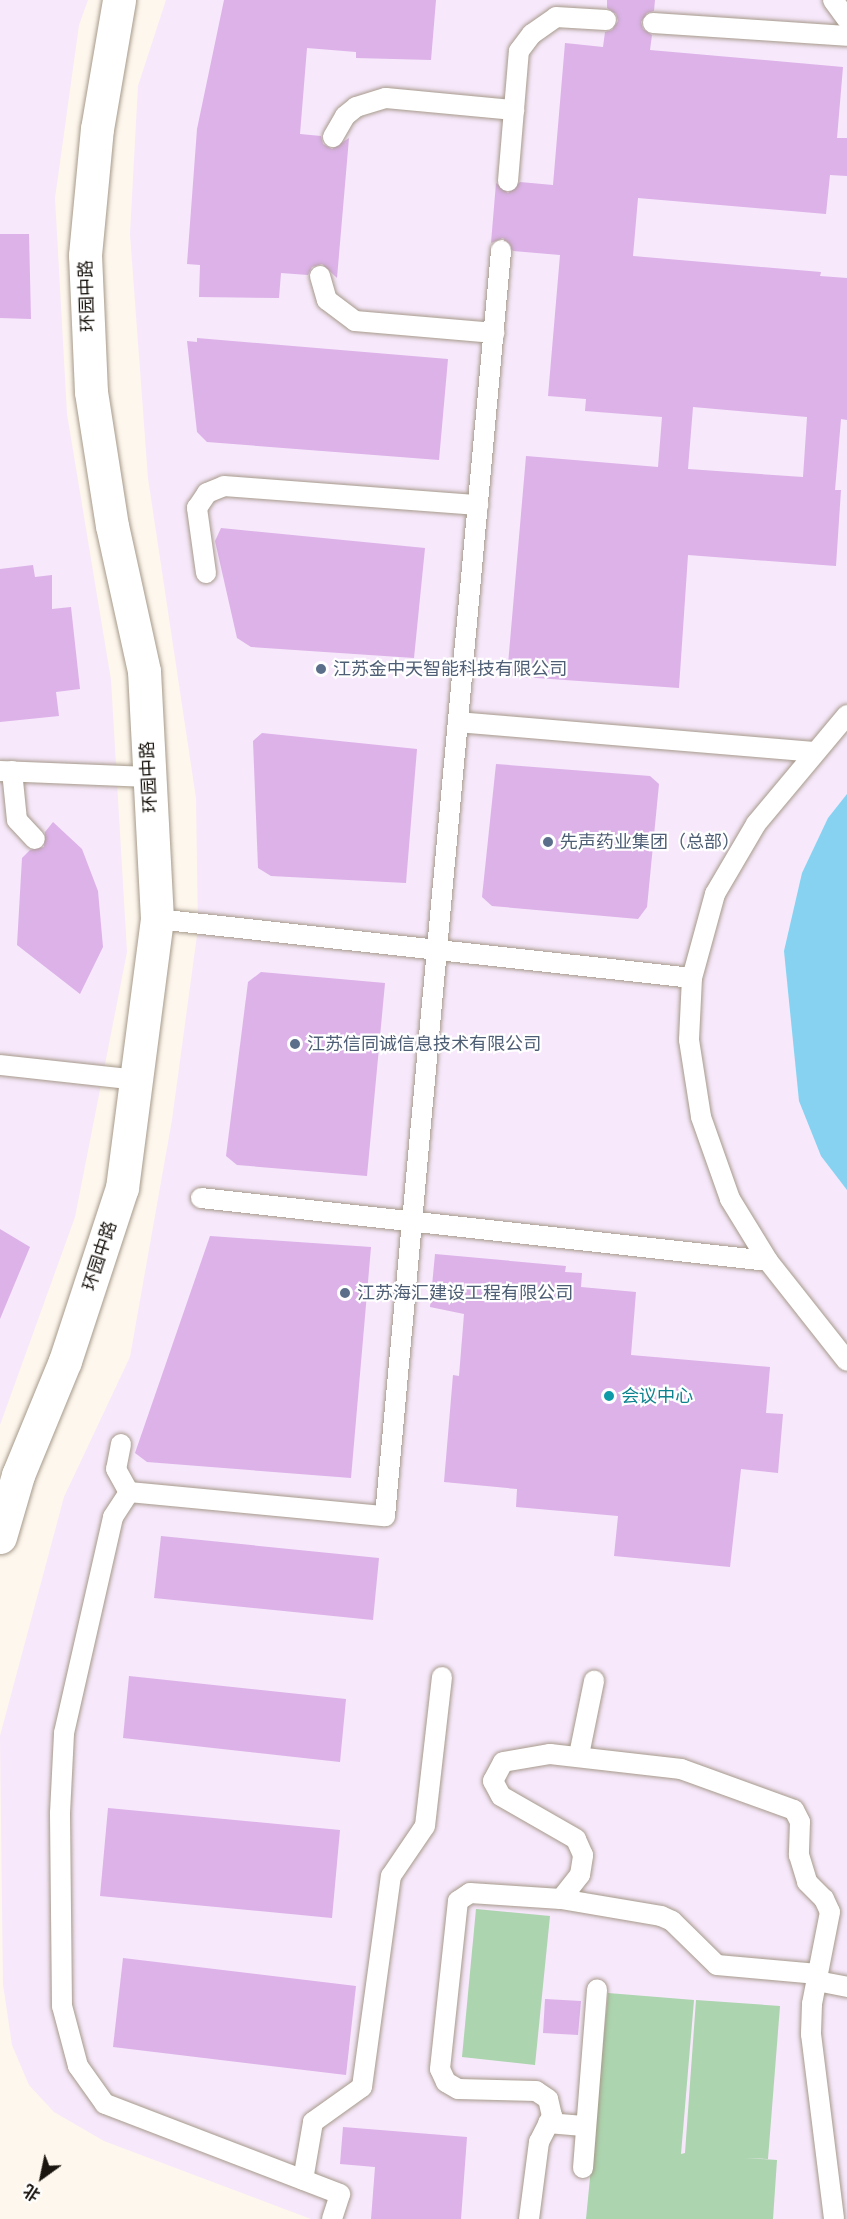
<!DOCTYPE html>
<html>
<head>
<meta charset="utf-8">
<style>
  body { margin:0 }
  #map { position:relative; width:847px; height:2219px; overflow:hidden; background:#fef7ed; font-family:"DM Sans","Noto Sans SC",sans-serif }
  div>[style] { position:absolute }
  .commercial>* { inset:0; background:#f7e8fb }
  .green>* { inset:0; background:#acd4ae }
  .water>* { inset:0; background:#87d2f0 }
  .building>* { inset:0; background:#dcb2e8 }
  .roads { filter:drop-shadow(0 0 2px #a69a8b) drop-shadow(0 0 2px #a69a8b) }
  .service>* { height:20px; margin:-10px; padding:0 10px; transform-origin:10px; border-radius:10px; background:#fff }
  .minor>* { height:33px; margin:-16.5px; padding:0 16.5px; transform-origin:16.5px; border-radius:16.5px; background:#fff }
  .dots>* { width:16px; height:16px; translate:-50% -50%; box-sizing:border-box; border:3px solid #fff; border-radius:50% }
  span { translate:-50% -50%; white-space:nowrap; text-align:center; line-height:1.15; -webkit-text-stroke:4.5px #fff; paint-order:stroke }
  .street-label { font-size:18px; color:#1a150f }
  .service-label { font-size:18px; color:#4e5e75 }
  .left { translate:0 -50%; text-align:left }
  .culture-label { font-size:18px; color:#0d838f }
  .north { position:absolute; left:12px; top:2147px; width:60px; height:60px; -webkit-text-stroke:4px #fff; paint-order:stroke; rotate:213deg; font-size:16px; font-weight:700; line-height:24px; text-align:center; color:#1a150f }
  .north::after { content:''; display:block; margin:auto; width:21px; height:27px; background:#1a150f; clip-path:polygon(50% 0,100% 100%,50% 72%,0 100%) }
</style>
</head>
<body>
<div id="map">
  <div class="commercial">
    <i style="clip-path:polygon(0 0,88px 0,79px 25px,55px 198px,67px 414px,111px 680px,127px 952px,75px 1217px,0 1425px)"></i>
    <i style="clip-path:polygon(166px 0,847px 0,847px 2219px,311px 2219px,104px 2141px,54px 2112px,29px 2085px,12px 2045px,3px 1984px,0 1736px,64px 1497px,130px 1357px,172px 1120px,198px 928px,196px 798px,148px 478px,130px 234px,138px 86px)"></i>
  </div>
  <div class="green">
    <i style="clip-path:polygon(476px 1909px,550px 1916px,535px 2065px,462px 2057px)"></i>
    <i style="clip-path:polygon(608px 1993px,694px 2000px,681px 2154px,685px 2153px,696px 2000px,780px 2006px,768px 2159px,744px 2158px,777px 2160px,773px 2219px,586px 2219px)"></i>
  </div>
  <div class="water">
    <i style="clip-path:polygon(847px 794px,847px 1190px,821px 1156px,799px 1101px,784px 951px,802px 873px,828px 818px)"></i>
  </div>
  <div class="building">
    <i style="clip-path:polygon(224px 0,436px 0,431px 60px,356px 58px,356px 52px,307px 48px,300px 134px,321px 136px,323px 144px,332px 149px,349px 138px,337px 278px,322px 264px,312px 267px,308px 275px,281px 273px,279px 298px,199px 297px,200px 265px,187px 264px,197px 129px)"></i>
    <i style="clip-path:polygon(evenodd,607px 0,655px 0,654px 11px,647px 13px,641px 22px,643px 29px,652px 35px,650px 50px,843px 67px,837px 138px,847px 138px,847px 176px,830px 175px,826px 214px,638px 198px,633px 256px,821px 272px,820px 276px,847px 278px,847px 420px,841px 419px,835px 490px,841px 490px,836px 566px,688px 555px,679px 688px,507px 676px,526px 456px,658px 467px,662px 417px,585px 411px,586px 399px,548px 396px,560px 255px,513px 251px,503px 238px,491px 243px,496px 183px,508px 193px,520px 182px,553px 185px,565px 43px,603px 47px,605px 32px,612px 30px,618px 21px,616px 14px,607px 8px,607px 0,693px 407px,807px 417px,803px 477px,688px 469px,693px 407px)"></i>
    <i style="clip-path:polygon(0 234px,29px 234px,31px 319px,0 318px)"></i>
    <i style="clip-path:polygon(197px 338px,448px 359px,439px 460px,207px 442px,197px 432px,187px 341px,197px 342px)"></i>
    <i style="clip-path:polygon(221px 528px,425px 548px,414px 658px,251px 647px,237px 638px,215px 541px)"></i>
    <i style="clip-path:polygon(33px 565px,35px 577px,52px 575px,52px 609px,71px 607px,80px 689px,56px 692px,59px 716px,0 722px,0 569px)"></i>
    <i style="clip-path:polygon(262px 733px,417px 749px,406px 883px,271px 876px,258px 868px,253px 741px)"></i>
    <i style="clip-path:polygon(496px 764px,650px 776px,659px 784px,647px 907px,638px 919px,492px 906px,482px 897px)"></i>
    <i style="clip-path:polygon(53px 822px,82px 849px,98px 891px,103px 947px,80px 994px,17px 945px,22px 858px,30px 850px,44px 847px,45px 832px)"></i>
    <i style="clip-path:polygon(261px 972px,385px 983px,367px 1176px,237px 1165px,226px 1156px,248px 982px)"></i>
    <i style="clip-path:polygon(0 1229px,30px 1247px,0 1319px)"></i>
    <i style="clip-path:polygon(210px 1236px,371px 1247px,351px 1478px,147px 1462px,135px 1453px)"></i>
    <i style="clip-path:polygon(435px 1254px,566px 1266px,565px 1272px,582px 1273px,581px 1287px,636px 1292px,631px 1355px,770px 1367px,766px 1413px,783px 1414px,778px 1473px,741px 1469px,730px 1567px,614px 1556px,618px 1516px,516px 1507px,517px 1489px,444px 1482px,453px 1375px,459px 1376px,464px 1314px,430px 1307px)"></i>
    <i style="clip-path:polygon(161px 1536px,379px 1558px,373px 1620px,154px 1598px)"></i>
    <i style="clip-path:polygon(129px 1676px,346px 1699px,340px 1762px,123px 1738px)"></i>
    <i style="clip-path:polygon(108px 1808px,340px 1830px,332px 1918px,100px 1896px)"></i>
    <i style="clip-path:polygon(123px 1958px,356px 1986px,346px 2075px,113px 2047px)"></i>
    <i style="clip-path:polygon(545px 1999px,581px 2001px,578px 2035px,543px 2033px)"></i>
    <i style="clip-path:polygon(343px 2127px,467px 2137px,461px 2219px,371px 2219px,375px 2167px,340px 2164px)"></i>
  </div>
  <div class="roads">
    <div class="service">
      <i style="left:833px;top:0;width:24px;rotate:54deg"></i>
      <i style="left:653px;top:23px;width:194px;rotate:3.8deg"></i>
      <i style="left:333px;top:137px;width:24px;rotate:-60deg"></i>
      <i style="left:345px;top:116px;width:14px;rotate:-39deg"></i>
      <i style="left:356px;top:107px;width:31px;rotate:-17deg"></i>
      <i style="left:386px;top:98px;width:129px;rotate:5.4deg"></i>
      <i style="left:508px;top:181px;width:130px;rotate:-85.2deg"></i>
      <i style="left:519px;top:51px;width:21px;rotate:-53deg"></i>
      <i style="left:532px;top:34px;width:29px;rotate:-35deg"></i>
      <i style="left:556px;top:17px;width:50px;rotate:3.4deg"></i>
      <i style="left:320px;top:276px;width:25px;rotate:74deg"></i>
      <i style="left:327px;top:300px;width:35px;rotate:37deg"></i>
      <i style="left:355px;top:321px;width:140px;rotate:4.9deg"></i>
      <i style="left:206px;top:573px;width:66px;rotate:-97.9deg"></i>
      <i style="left:197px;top:508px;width:18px;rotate:-56deg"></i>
      <i style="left:207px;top:493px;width:18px;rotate:-22deg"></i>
      <i style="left:224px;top:486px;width:255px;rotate:4.3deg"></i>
      <i style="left:847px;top:715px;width:142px;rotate:129.9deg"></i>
      <i style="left:756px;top:824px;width:81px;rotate:120.4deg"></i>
      <i style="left:715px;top:894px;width:87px;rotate:105.3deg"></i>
      <i style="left:692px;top:978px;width:62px;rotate:92.8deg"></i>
      <i style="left:689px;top:1040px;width:78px;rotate:81.1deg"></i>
      <i style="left:701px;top:1117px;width:87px;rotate:70.5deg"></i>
      <i style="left:730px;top:1199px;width:73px;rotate:58.5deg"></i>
      <i style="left:768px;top:1261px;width:127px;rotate:51.7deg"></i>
      <i style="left:458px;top:722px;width:356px;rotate:4.8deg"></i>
      <i style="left:0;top:771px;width:149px;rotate:2.3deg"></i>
      <i style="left:12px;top:771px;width:49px;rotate:84.2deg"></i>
      <i style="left:17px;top:820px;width:26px;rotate:47deg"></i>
      <i style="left:157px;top:919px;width:538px;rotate:6.29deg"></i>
      <i style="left:0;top:1065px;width:140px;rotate:6.2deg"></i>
      <i style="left:201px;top:1198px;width:570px;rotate:6.34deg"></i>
      <i style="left:121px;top:1444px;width:25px;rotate:101deg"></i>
      <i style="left:116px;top:1469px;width:26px;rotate:61deg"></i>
      <i style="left:579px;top:1755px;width:76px;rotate:-78.5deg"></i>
      <i style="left:561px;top:1899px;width:101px;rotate:9.6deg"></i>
      <i style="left:661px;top:1916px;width:12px;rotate:24deg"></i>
      <i style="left:672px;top:1921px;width:63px;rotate:44.4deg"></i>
      <i style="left:717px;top:1965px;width:101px;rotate:5.1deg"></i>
      <i style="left:817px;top:1981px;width:31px;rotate:11deg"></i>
      <i style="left:548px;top:2123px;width:38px;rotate:5deg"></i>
      <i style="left:583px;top:2168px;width:179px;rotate:-85.5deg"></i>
      <i style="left:303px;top:2180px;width:59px;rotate:-80.2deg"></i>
      <i style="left:313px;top:2122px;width:60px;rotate:-35.5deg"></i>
      <i style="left:362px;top:2087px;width:213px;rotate:-82.2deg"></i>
      <i style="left:391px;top:1876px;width:60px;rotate:-55.8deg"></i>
      <i style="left:425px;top:1826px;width:150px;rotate:-83.5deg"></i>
      <i style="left:332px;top:2219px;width:26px;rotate:-72deg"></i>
      <i style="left:340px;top:2194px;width:252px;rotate:-159deg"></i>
      <i style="left:105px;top:2104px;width:47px;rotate:-125.4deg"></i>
      <i style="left:78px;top:2066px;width:62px;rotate:-104.9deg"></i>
      <i style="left:62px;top:2006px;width:193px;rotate:-90.6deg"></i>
      <i style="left:60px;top:1813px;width:80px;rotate:-87.1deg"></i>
      <i style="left:64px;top:1733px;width:221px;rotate:-77.2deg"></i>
      <i style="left:113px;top:1517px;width:30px;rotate:-57deg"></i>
      <i style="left:129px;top:1492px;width:257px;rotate:5.4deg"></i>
      <i style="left:385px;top:1516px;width:1271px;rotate:-84.76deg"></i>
      <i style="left:529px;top:2219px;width:78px;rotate:-82.6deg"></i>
      <i style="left:539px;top:2142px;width:29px;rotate:-63deg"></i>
      <i style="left:552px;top:2116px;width:17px;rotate:-103deg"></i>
      <i style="left:548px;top:2099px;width:14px;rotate:-146deg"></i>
      <i style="left:536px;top:2091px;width:78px;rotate:-178.5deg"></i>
      <i style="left:458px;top:2089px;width:14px;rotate:-150deg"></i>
      <i style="left:446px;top:2082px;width:14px;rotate:-115deg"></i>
      <i style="left:440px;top:2069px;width:169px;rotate:-83.9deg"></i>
      <i style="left:458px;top:1901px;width:14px;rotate:-34deg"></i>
      <i style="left:470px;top:1893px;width:91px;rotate:3.8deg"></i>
      <i style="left:561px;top:1899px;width:31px;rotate:-52deg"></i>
      <i style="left:580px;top:1875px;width:20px;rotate:-81deg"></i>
      <i style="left:583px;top:1855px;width:17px;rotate:-114deg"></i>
      <i style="left:576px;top:1839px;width:86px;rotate:-150.2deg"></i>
      <i style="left:501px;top:1796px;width:17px;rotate:-118deg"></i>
      <i style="left:493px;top:1781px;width:21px;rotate:-62deg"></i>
      <i style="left:503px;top:1762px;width:48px;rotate:-9.7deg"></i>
      <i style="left:550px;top:1754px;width:132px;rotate:6.5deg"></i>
      <i style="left:681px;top:1769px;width:120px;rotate:19.9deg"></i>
      <i style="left:794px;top:1810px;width:13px;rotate:63deg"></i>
      <i style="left:800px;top:1822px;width:33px;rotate:92deg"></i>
      <i style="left:799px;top:1855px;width:28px;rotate:73deg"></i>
      <i style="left:807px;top:1882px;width:24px;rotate:45deg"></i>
      <i style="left:824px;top:1899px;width:14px;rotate:65deg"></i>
      <i style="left:830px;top:1912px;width:94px;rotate:101.1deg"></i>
      <i style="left:812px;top:2004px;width:30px;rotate:92deg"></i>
      <i style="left:811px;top:2034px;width:186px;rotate:82.9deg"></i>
    </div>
    <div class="minor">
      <i style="left:0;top:1537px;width:65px;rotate:-73.8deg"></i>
      <i style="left:18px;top:1475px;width:123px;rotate:-67.6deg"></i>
      <i style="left:65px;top:1361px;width:182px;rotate:-71.8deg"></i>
      <i style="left:122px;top:1188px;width:271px;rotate:-82.6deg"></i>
      <i style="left:157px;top:919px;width:248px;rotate:-93deg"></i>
      <i style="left:144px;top:671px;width:148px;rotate:-102.4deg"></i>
      <i style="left:112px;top:526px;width:136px;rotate:-98.9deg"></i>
      <i style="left:91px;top:392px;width:137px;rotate:-92.5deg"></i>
      <i style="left:85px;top:255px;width:127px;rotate:-84.6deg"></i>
      <i style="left:97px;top:129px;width:131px;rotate:-80.3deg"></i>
    </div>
  </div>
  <div class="dots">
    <i style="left:321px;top:669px;background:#5c6f8a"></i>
    <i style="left:548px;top:842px;background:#5c6f8a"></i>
    <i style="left:295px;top:1044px;background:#5c6f8a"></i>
    <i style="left:345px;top:1293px;background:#5c6f8a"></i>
    <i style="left:609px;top:1396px;background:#0f9aa8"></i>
  </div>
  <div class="street-label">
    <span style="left:87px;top:296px;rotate:-92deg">环园中路</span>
    <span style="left:149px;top:777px;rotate:-93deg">环园中路</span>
    <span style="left:100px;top:1256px;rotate:-72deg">环园中路</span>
  </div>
  <div class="service-label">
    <span class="left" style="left:333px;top:669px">江苏金中天智能科技有限公司</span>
    <span class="left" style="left:560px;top:842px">先声药业集团（总部）</span>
    <span class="left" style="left:307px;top:1044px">江苏信同诚信息技术有限公司</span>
    <span class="left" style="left:357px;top:1293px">江苏海汇建设工程有限公司</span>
  </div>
  <div class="culture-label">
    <span class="left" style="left:621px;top:1396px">会议中心</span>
  </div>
  <div class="north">北</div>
</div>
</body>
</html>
